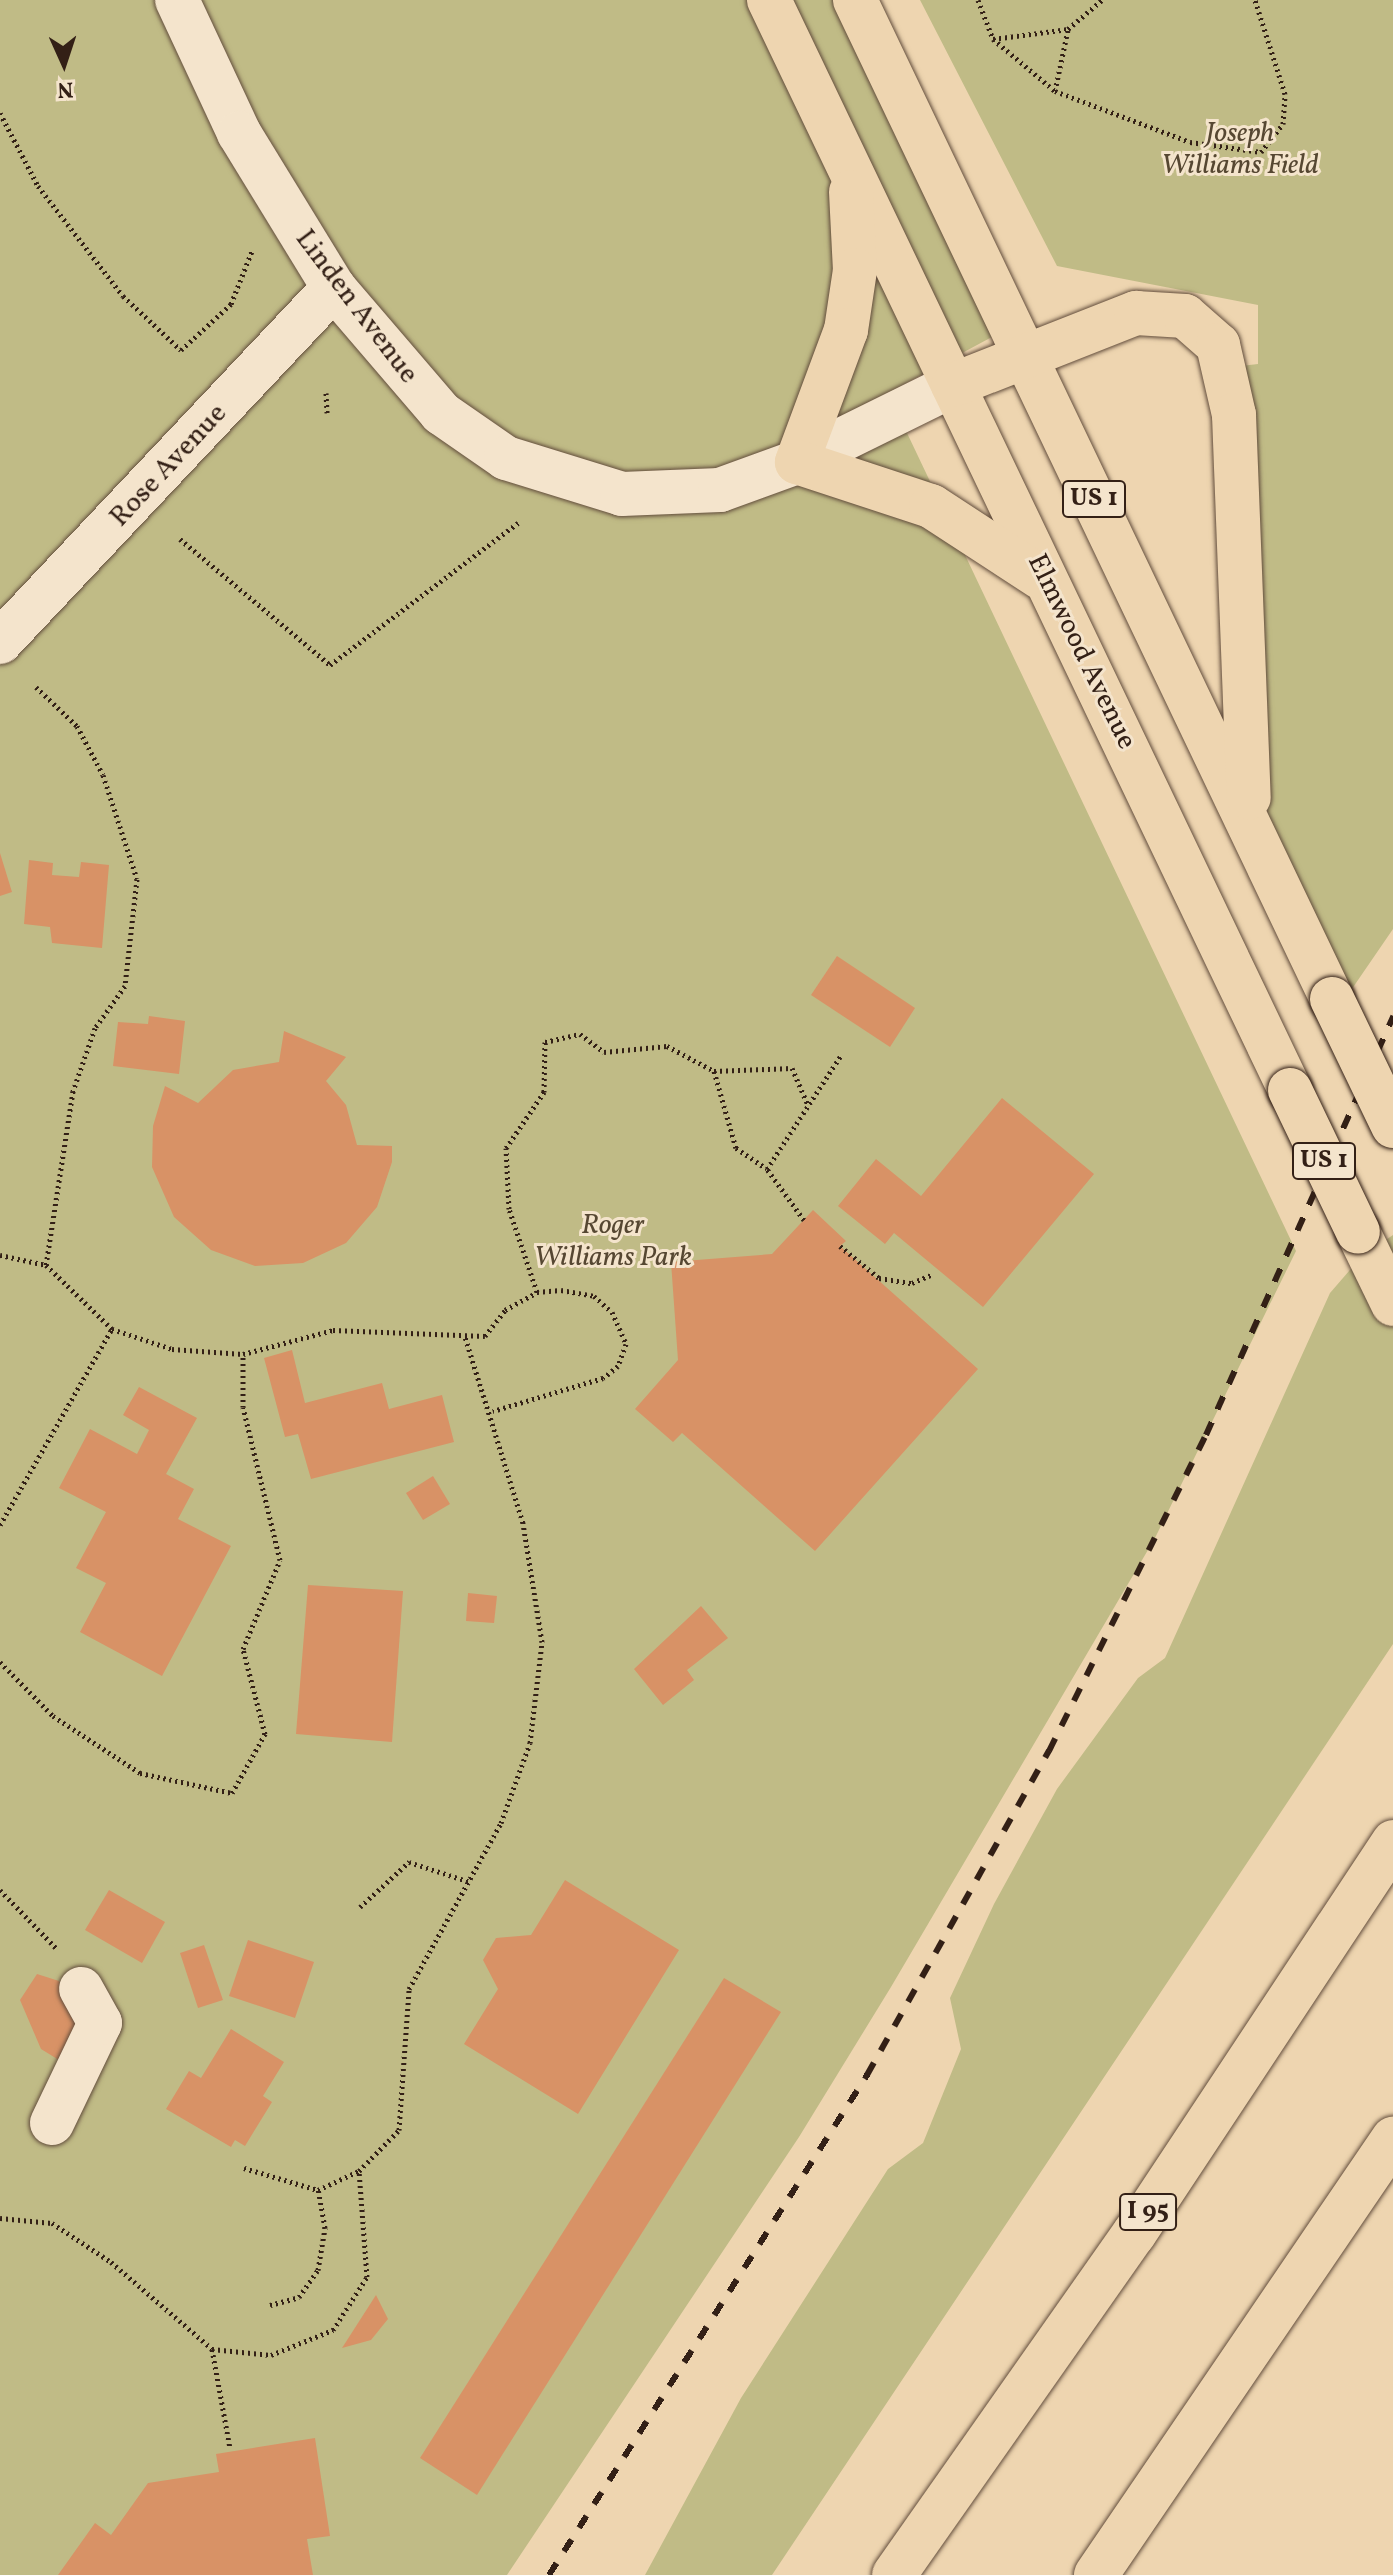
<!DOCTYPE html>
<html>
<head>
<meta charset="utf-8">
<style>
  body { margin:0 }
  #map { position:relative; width:1393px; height:2575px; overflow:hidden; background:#eed5b0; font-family:Vollkorn,serif }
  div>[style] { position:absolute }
  .green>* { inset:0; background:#c0bb86 }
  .building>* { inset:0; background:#d89266 }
  .path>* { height:5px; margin-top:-2.5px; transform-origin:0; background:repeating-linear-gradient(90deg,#332016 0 2px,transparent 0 6px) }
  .roads { filter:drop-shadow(0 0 2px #624d3c) drop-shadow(0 0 2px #624d3c) }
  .minor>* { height:44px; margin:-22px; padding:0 22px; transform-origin:22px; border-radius:22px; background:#f4e4cc }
  .major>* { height:44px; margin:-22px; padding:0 22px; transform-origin:22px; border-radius:22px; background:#eed5b0 }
  .highway>* { height:44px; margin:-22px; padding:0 22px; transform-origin:22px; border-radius:22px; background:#eed5b0 }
  .rail>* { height:6px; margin-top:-3px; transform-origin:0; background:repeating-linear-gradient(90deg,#332016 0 14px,transparent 0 28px) }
  .bridges { filter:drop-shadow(0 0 2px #332016) drop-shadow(0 0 2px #332016) }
  .major-bridge>* { height:44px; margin:-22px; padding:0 22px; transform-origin:22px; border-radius:22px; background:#eed5b0 }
  span { translate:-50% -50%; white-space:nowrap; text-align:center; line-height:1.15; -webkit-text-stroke:6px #f4e4cc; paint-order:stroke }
  .shield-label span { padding:2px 6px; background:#f4e4cc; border:2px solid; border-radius:6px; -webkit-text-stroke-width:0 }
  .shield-label { font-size:26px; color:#332016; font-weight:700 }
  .park-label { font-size:28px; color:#564732; font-style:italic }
  .street-label { font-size:28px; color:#332016 }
  .north { position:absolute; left:24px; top:24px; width:80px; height:80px; -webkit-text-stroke:6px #f4e4cc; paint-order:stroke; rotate:177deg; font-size:22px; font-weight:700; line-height:32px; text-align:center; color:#332016 }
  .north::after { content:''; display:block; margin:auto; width:28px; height:36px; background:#332016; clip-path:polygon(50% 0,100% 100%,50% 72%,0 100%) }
</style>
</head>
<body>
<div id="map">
  <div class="green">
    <i style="clip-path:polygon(0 0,845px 0,1003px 331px,888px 393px,1296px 1251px,1155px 1538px,891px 1987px,799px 2137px,507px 2575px,0 2575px)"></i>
    <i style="clip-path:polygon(920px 0,1393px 0,1393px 929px,1345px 999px,1225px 783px,1215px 369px,1258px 364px,1258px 305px,1057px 266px)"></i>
    <i style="clip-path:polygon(1393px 1235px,1393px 1644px,772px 2575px,645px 2575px,741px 2398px,888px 2169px,923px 2143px,961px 2049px,950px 1998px,994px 1904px,1057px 1789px,1138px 1678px,1165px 1658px,1330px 1293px,1362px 1256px)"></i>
  </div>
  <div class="building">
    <i style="clip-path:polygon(0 853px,12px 892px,0 896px)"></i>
    <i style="clip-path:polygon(29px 860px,53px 863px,52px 875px,79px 877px,81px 862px,109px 865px,102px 948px,52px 943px,50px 927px,24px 924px)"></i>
    <i style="clip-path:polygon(837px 956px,915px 1008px,890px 1047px,811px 995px)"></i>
    <i style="clip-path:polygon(149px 1016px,185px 1021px,179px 1074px,113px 1066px,118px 1022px,148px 1024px)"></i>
    <i style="clip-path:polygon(284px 1031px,346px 1057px,326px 1081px,346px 1105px,357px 1145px,392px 1146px,392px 1162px,377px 1207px,346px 1243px,303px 1263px,255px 1266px,211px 1250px,174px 1217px,152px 1167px,153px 1126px,165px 1086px,198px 1103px,233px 1070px,279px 1062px)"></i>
    <i style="clip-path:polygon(1002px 1098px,1094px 1174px,983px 1307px,894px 1233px,885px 1244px,838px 1206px,876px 1159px,921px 1196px)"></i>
    <i style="clip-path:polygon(813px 1210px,846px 1241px,840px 1246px,978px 1369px,815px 1551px,682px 1433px,673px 1442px,635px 1409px,678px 1360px,671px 1262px,772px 1254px)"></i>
    <i style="clip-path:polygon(292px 1350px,305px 1403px,382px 1383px,389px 1409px,442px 1395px,454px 1442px,311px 1479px,298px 1434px,285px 1437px,264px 1358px)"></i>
    <i style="clip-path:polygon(139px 1387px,197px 1418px,166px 1474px,194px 1489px,178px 1519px,231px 1546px,162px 1676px,80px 1632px,106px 1583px,76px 1568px,106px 1512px,59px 1488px,90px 1429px,137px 1454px,149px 1430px,123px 1415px)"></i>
    <i style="clip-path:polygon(433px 1476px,450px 1504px,423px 1520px,406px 1493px)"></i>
    <i style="clip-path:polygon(308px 1585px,403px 1591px,392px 1742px,296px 1734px)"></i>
    <i style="clip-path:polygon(468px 1593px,497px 1596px,494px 1623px,466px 1621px)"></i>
    <i style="clip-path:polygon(701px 1606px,728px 1638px,687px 1670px,694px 1680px,663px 1705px,634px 1669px)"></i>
    <i style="clip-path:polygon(565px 1880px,679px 1950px,578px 2114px,464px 2044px,498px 1989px,483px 1960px,496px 1938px,531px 1935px)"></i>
    <i style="clip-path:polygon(109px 1890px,165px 1922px,142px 1963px,85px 1930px)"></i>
    <i style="clip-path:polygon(248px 1940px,314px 1962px,295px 2018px,229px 1996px)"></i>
    <i style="clip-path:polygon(204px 1945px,223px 2000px,198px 2008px,180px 1953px)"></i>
    <i style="clip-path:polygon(37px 1974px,59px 1981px,80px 2031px,67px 2065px,41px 2049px,20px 2000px)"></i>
    <i style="clip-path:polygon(724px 1978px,781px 2012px,477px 2495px,420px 2458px)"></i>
    <i style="clip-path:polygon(231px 2029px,284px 2062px,263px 2096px,272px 2102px,245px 2146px,235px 2140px,231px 2147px,166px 2109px,189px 2071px,201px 2078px)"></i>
    <i style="clip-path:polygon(376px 2295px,388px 2319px,371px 2340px,342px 2348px)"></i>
    <i style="clip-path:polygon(315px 2438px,330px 2536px,307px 2539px,313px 2575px,58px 2575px,95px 2523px,111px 2535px,148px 2483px,219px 2472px,216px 2454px)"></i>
  </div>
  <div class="path">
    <i style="left:978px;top:0;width:42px;rotate:69deg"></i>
    <i style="left:993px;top:39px;width:81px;rotate:40deg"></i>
    <i style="left:1055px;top:91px;width:144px;rotate:20.7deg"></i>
    <i style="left:1190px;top:142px;width:72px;rotate:8deg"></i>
    <i style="left:1261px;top:152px;width:36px;rotate:-52deg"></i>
    <i style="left:1283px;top:124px;width:30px;rotate:-86deg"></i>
    <i style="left:1285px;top:94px;width:99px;rotate:-107.7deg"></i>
    <i style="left:993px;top:39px;width:76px;rotate:-7.6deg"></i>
    <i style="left:1068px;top:29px;width:45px;rotate:-40.5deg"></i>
    <i style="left:1055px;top:91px;width:62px;rotate:-78deg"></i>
    <i style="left:0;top:113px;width:82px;rotate:62.5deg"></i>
    <i style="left:38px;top:186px;width:139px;rotate:52.3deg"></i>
    <i style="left:123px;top:296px;width:79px;rotate:43deg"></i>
    <i style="left:181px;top:350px;width:68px;rotate:-42.6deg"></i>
    <i style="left:231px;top:304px;width:57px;rotate:-68.4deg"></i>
    <i style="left:326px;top:393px;width:20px;rotate:87deg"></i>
    <i style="left:180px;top:539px;width:196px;rotate:40deg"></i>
    <i style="left:330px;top:665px;width:236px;rotate:-37.1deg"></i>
    <i style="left:36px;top:687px;width:57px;rotate:43.6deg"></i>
    <i style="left:77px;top:726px;width:55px;rotate:62deg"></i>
    <i style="left:103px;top:775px;width:109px;rotate:71.9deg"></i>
    <i style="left:137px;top:879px;width:108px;rotate:96.4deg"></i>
    <i style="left:125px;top:986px;width:52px;rotate:125.5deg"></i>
    <i style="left:95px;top:1028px;width:67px;rotate:109.2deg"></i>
    <i style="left:73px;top:1091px;width:176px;rotate:98.8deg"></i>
    <i style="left:714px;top:1071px;width:78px;rotate:-2.2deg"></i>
    <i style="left:792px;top:1068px;width:40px;rotate:66.6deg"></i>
    <i style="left:804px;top:1220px;width:63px;rotate:-126deg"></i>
    <i style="left:767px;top:1169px;width:137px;rotate:-56.9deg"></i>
    <i style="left:840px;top:1246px;width:50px;rotate:39.4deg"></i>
    <i style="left:879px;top:1278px;width:33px;rotate:9deg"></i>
    <i style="left:912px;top:1283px;width:21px;rotate:-23deg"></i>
    <i style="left:0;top:1255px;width:47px;rotate:12.3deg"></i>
    <i style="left:46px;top:1265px;width:92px;rotate:44.1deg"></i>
    <i style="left:112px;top:1329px;width:63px;rotate:18.4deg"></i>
    <i style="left:172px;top:1349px;width:71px;rotate:4deg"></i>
    <i style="left:243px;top:1354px;width:93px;rotate:-14.9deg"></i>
    <i style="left:333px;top:1330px;width:152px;rotate:2.3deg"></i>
    <i style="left:485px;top:1336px;width:33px;rotate:-52deg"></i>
    <i style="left:505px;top:1310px;width:37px;rotate:-29deg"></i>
    <i style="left:537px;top:1292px;width:24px;rotate:-5deg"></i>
    <i style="left:561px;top:1290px;width:34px;rotate:10deg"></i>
    <i style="left:594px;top:1296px;width:24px;rotate:42deg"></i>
    <i style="left:612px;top:1312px;width:35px;rotate:66deg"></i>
    <i style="left:626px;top:1344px;width:23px;rotate:110deg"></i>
    <i style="left:618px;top:1366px;width:19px;rotate:141deg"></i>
    <i style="left:603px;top:1378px;width:115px;rotate:163.3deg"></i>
    <i style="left:537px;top:1292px;width:88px;rotate:-108.6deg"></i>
    <i style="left:509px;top:1209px;width:61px;rotate:-92.8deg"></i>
    <i style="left:506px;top:1148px;width:68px;rotate:-55.8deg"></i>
    <i style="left:544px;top:1092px;width:50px;rotate:-88.9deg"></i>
    <i style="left:545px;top:1042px;width:36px;rotate:-13deg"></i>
    <i style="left:580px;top:1034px;width:30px;rotate:37deg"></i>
    <i style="left:604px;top:1052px;width:63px;rotate:-5.4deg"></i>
    <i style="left:667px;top:1046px;width:53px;rotate:28deg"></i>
    <i style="left:714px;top:1071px;width:80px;rotate:74.1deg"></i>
    <i style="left:736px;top:1148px;width:37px;rotate:34deg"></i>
    <i style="left:0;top:1525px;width:226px;rotate:-60.3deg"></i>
    <i style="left:0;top:1662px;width:76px;rotate:45.5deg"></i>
    <i style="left:53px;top:1716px;width:104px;rotate:33.2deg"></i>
    <i style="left:140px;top:1773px;width:94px;rotate:12.3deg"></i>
    <i style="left:232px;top:1793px;width:68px;rotate:-60.8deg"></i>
    <i style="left:265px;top:1734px;width:88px;rotate:-104.5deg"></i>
    <i style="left:243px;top:1649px;width:96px;rotate:-67.4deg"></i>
    <i style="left:280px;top:1560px;width:157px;rotate:-103.6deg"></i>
    <i style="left:243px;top:1407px;width:53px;rotate:-90deg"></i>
    <i style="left:0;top:1890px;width:81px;rotate:46deg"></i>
    <i style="left:360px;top:1907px;width:67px;rotate:-42.6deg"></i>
    <i style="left:409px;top:1862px;width:64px;rotate:18.2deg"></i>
    <i style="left:244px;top:2168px;width:77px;rotate:16.6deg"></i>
    <i style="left:0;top:2218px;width:52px;rotate:5.5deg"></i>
    <i style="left:52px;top:2223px;width:71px;rotate:33.5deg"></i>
    <i style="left:111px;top:2262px;width:133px;rotate:40.7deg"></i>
    <i style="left:212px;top:2349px;width:59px;rotate:5.8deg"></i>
    <i style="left:271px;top:2355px;width:67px;rotate:-22deg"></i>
    <i style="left:333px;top:2330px;width:63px;rotate:-57.3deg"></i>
    <i style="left:367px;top:2277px;width:106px;rotate:-94.3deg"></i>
    <i style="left:359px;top:2171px;width:57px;rotate:-45.7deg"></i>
    <i style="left:399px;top:2130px;width:141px;rotate:-85.9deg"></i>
    <i style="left:409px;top:1989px;width:190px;rotate:-61deg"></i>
    <i style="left:501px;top:1823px;width:85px;rotate:-70.1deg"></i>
    <i style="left:530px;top:1743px;width:102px;rotate:-83.2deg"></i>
    <i style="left:542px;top:1642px;width:121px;rotate:-99.1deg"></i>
    <i style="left:523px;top:1523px;width:195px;rotate:-107.3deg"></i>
    <i style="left:270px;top:2305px;width:30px;rotate:-15deg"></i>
    <i style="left:299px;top:2297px;width:33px;rotate:-55deg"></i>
    <i style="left:318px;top:2270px;width:43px;rotate:-80.5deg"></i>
    <i style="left:325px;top:2228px;width:39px;rotate:-100deg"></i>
    <i style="left:318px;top:2190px;width:45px;rotate:-24.9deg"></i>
    <i style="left:212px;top:2349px;width:101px;rotate:79.7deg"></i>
  </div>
  <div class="roads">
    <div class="minor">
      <i style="left:177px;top:0;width:147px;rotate:65deg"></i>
      <i style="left:239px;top:133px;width:182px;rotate:58.5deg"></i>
      <i style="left:334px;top:288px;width:165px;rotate:49.4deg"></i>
      <i style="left:441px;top:413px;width:79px;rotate:34.7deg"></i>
      <i style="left:506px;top:458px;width:121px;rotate:17.2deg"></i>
      <i style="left:622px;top:494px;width:98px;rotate:-2.3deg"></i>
      <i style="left:720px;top:490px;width:82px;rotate:-20deg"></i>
      <i style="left:797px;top:462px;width:174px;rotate:-26.3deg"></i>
      <i style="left:0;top:642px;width:487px;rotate:-46.7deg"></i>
      <i style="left:52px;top:2123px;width:111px;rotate:-64.4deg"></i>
      <i style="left:100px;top:2023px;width:39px;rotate:-119deg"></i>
    </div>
    <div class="major">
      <i style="left:769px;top:0;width:1208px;rotate:64.45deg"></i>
      <i style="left:855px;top:0;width:1107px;rotate:64.48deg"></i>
      <i style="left:851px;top:192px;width:78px;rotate:87.1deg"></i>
      <i style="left:855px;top:270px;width:61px;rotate:98.5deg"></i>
      <i style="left:846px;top:330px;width:141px;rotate:110.4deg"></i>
      <i style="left:797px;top:462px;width:141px;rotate:18.2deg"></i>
      <i style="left:931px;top:506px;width:130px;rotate:33.1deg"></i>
      <i style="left:953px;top:385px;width:197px;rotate:-21.5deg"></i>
      <i style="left:1136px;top:313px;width:49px;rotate:3.5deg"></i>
      <i style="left:1185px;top:316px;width:44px;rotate:41.3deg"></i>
      <i style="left:1218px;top:345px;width:72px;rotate:77.1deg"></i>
      <i style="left:1234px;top:415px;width:383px;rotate:87.8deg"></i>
      <i style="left:1358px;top:1232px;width:80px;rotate:64.1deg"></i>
    </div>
    <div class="highway">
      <i style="left:894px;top:2575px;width:417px;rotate:-54.9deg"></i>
      <i style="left:1134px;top:2234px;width:470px;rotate:-56.5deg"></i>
      <i style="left:1096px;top:2575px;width:528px;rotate:-55.74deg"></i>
    </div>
  </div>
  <div class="rail">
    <i style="left:549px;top:2575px;width:593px;rotate:-57.54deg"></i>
    <i style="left:867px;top:2075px;width:372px;rotate:-60.7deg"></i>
    <i style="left:1049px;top:1751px;width:353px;rotate:-63.6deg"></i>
    <i style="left:1206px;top:1435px;width:459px;rotate:-65.9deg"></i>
  </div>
  <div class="bridges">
    <div class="major-bridge">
      <i style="left:1332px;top:999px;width:141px;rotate:64.3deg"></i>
      <i style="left:1290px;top:1090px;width:157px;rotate:64.4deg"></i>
    </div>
  </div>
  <div class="shield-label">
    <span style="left:1094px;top:499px">US 1</span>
    <span style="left:1324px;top:1161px">US 1</span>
    <span style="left:1148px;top:2212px">I 95</span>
  </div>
  <div class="park-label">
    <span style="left:1240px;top:150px">Joseph<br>Williams Field</span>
    <span style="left:613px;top:1242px">Roger<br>Williams Park</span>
  </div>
  <div class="street-label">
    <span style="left:356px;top:307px;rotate:53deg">Linden Avenue</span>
    <span style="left:169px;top:466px;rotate:-47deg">Rose Avenue</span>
    <span style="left:1081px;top:652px;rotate:64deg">Elmwood Avenue</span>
  </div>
  <div class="north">N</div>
</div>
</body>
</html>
